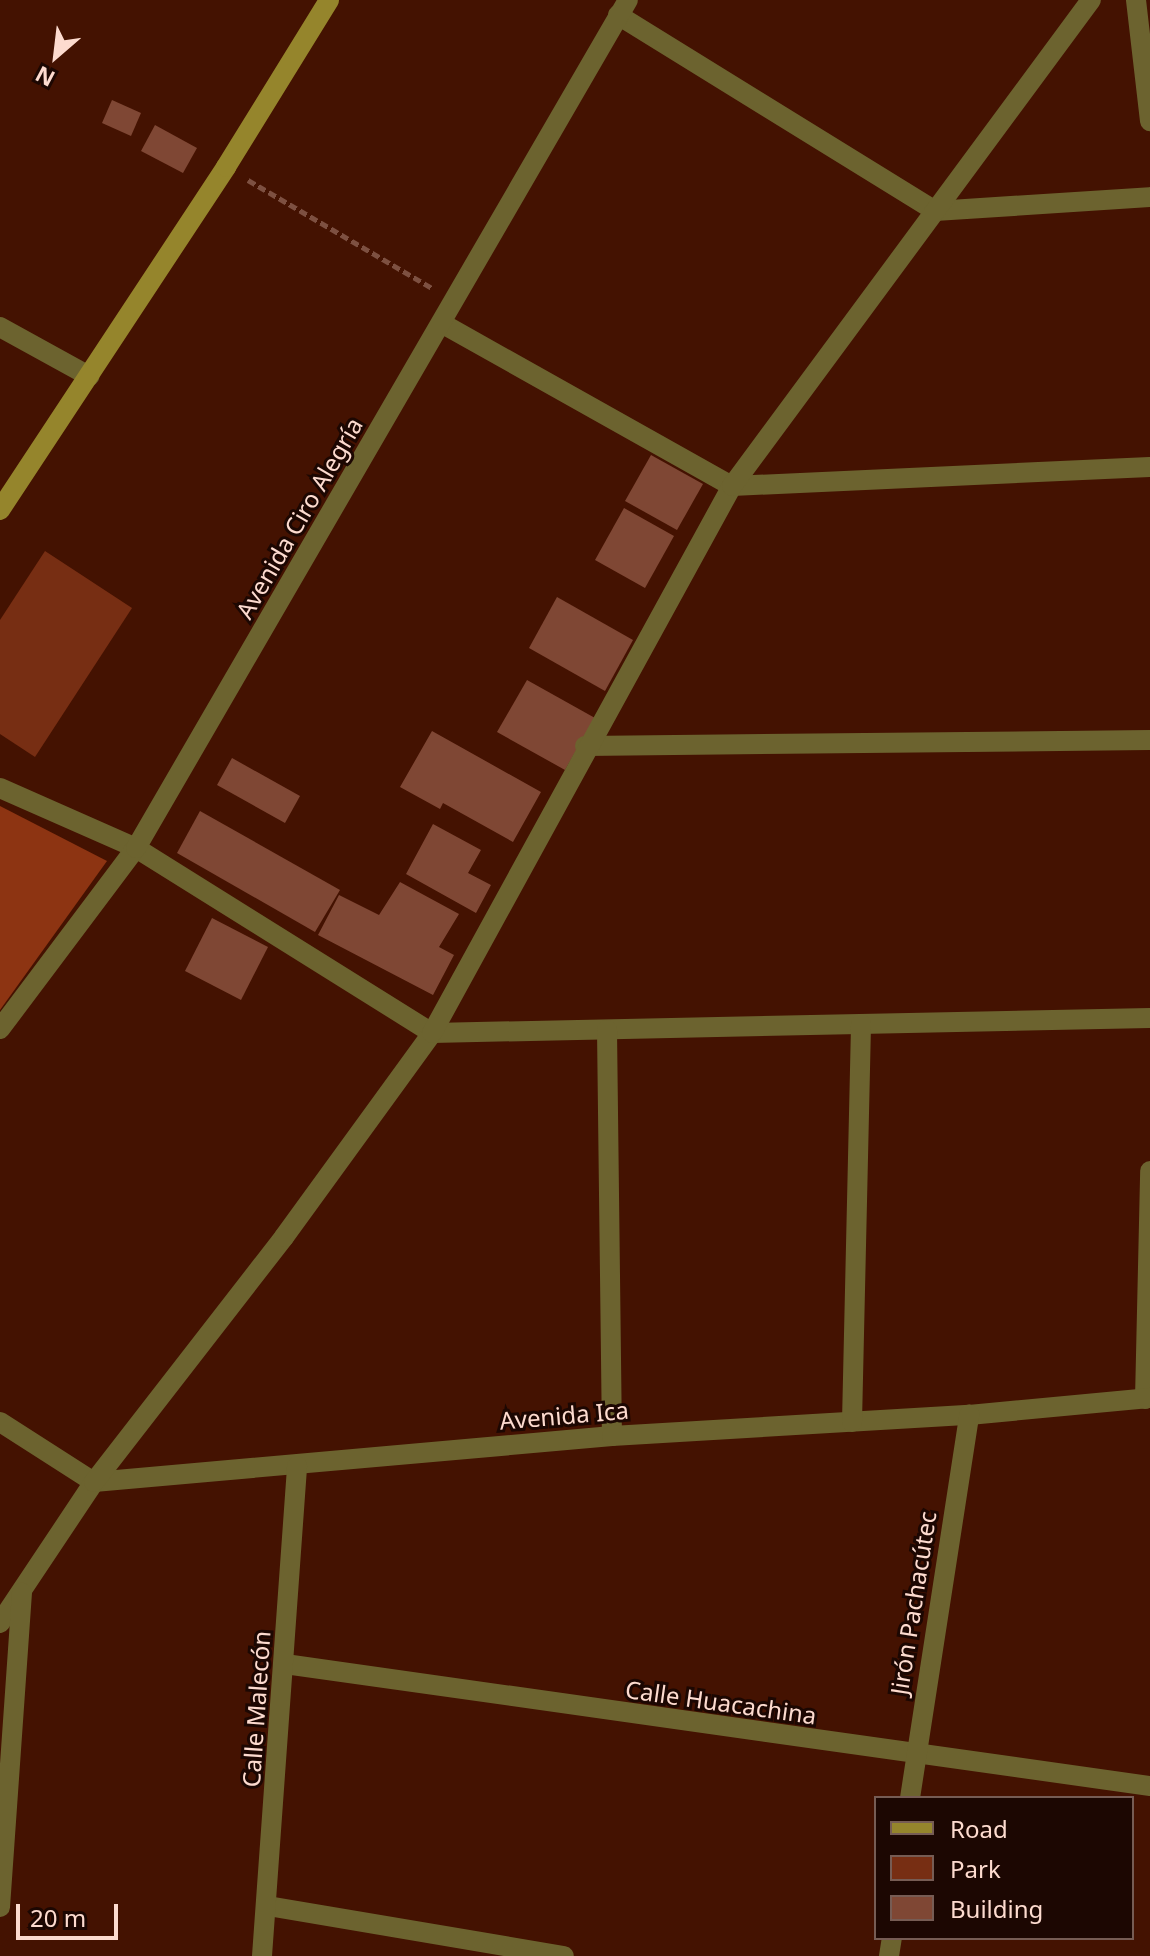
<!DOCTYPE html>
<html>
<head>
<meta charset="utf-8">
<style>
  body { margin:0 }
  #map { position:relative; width:1150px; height:1956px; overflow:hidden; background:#441201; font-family:"Noto Sans",sans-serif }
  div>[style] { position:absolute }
  .green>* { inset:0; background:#772e13 }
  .forest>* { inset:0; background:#8d3412 }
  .building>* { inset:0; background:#7f4734 }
  .path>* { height:5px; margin-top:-2.5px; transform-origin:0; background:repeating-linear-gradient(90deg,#7d5041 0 8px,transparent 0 12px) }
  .street>* { height:20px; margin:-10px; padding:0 10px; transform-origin:10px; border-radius:10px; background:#6c632f }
  .secondary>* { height:20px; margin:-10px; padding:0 10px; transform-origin:10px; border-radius:10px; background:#95852c }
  span { translate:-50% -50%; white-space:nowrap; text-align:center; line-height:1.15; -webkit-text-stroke:6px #1c0702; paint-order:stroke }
  .street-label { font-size:24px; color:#fddbcf }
  .legend { position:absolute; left:874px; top:1796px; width:260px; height:144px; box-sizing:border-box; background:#1c0702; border:2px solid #765c54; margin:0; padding:10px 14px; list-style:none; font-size:24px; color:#fddbcf }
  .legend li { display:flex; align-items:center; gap:16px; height:40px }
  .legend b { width:40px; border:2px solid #765c54 }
  .north { position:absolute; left:16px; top:16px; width:80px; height:80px; -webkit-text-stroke:6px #1c0702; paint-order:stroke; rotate:208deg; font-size:22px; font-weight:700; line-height:32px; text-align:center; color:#fddbcf }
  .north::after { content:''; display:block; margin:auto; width:28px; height:36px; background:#fddbcf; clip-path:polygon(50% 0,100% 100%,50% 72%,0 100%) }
  .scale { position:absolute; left:16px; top:1904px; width:102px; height:36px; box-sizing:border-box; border:4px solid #fddbcf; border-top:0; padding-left:10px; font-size:24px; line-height:28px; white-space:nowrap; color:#fddbcf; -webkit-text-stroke:6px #1c0702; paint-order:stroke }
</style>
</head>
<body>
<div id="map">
  <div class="green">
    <i style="clip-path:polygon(45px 551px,132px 608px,35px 757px,0 734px,0 620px)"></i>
  </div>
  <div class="forest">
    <i style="clip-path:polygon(0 806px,107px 861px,0 1010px)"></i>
  </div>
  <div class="building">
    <i style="clip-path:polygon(112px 100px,141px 113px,131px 136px,102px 123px)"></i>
    <i style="clip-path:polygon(155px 125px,197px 148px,183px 173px,141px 151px)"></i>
    <i style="clip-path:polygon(651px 455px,703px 484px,677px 530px,625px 501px)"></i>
    <i style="clip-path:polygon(624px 508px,674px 536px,645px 588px,595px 560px)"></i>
    <i style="clip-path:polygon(557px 597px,633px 640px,605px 691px,529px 648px)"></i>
    <i style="clip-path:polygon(527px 680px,595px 718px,565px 770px,497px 732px)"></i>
    <i style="clip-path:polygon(432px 731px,541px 792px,513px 842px,443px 803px,440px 809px,400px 787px)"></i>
    <i style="clip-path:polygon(232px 758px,300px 796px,285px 823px,217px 785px)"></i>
    <i style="clip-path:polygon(200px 811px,340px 890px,315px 932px,177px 853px)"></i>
    <i style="clip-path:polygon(433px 824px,481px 850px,468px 873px,491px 885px,476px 913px,406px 874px)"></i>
    <i style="clip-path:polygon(400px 882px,459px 914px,439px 947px,454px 955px,433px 995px,318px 935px,339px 895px,379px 915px)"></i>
    <i style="clip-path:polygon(212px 918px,268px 947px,241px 1000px,185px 971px)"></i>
  </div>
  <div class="path">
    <i style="left:248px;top:180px;width:213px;rotate:30.4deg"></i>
  </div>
  <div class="street">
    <i style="left:1136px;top:0;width:122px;rotate:83.4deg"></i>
    <i style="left:618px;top:15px;width:373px;rotate:31.7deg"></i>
    <i style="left:935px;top:211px;width:215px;rotate:-3.7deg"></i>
    <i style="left:443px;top:324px;width:331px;rotate:29.3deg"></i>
    <i style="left:732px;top:486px;width:418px;rotate:-2.6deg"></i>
    <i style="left:0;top:327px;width:102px;rotate:28.8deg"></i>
    <i style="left:585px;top:746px;width:565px;rotate:-0.61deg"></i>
    <i style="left:0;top:788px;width:149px;rotate:23.8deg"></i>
    <i style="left:136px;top:848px;width:349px;rotate:32deg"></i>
    <i style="left:432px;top:1033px;width:718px;rotate:-1.2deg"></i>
    <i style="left:0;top:1029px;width:226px;rotate:-53.1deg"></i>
    <i style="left:136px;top:848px;width:980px;rotate:-59.88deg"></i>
    <i style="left:607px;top:1030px;width:406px;rotate:89.3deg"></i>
    <i style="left:1145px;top:1399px;width:228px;rotate:-88.7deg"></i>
    <i style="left:0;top:1422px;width:112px;rotate:32.6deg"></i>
    <i style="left:94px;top:1482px;width:520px;rotate:-5.07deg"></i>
    <i style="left:612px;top:1436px;width:358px;rotate:-3.4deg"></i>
    <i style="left:969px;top:1415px;width:182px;rotate:-5.4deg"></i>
    <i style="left:852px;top:1422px;width:398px;rotate:-88.7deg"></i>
    <i style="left:0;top:1623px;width:169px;rotate:-56.3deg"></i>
    <i style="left:94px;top:1482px;width:310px;rotate:-52.2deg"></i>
    <i style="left:284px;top:1237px;width:252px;rotate:-54deg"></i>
    <i style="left:432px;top:1033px;width:624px;rotate:-61.26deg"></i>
    <i style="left:732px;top:486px;width:604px;rotate:-53.55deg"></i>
    <i style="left:285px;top:1664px;width:874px;rotate:8.03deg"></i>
    <i style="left:910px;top:1798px;width:388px;rotate:-81.2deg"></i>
    <i style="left:268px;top:1906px;width:300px;rotate:9.6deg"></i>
    <i style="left:0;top:1907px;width:315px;rotate:-86deg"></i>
    <i style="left:262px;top:1956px;width:491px;rotate:-85.9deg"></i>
    <i style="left:889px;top:1956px;width:18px;rotate:-81deg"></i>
  </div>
  <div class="secondary">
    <i style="left:0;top:510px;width:411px;rotate:-56.6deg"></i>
    <i style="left:226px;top:167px;width:196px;rotate:-58.3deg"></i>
  </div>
  <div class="street-label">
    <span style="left:299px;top:518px;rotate:-60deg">Avenida Ciro Alegría</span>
    <span style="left:564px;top:1415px;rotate:-5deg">Avenida Ica</span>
    <span style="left:913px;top:1603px;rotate:-81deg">Jirón Pachacútec</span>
    <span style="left:721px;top:1702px;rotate:8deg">Calle Huacachina</span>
    <span style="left:256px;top:1709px;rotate:-86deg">Calle Malecón</span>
  </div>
  <ul class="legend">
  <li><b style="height:10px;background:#95852c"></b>Road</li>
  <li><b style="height:22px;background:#772e13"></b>Park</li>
  <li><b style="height:22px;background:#7f4734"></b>Building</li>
  </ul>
  <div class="north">N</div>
  <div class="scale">20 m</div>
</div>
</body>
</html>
